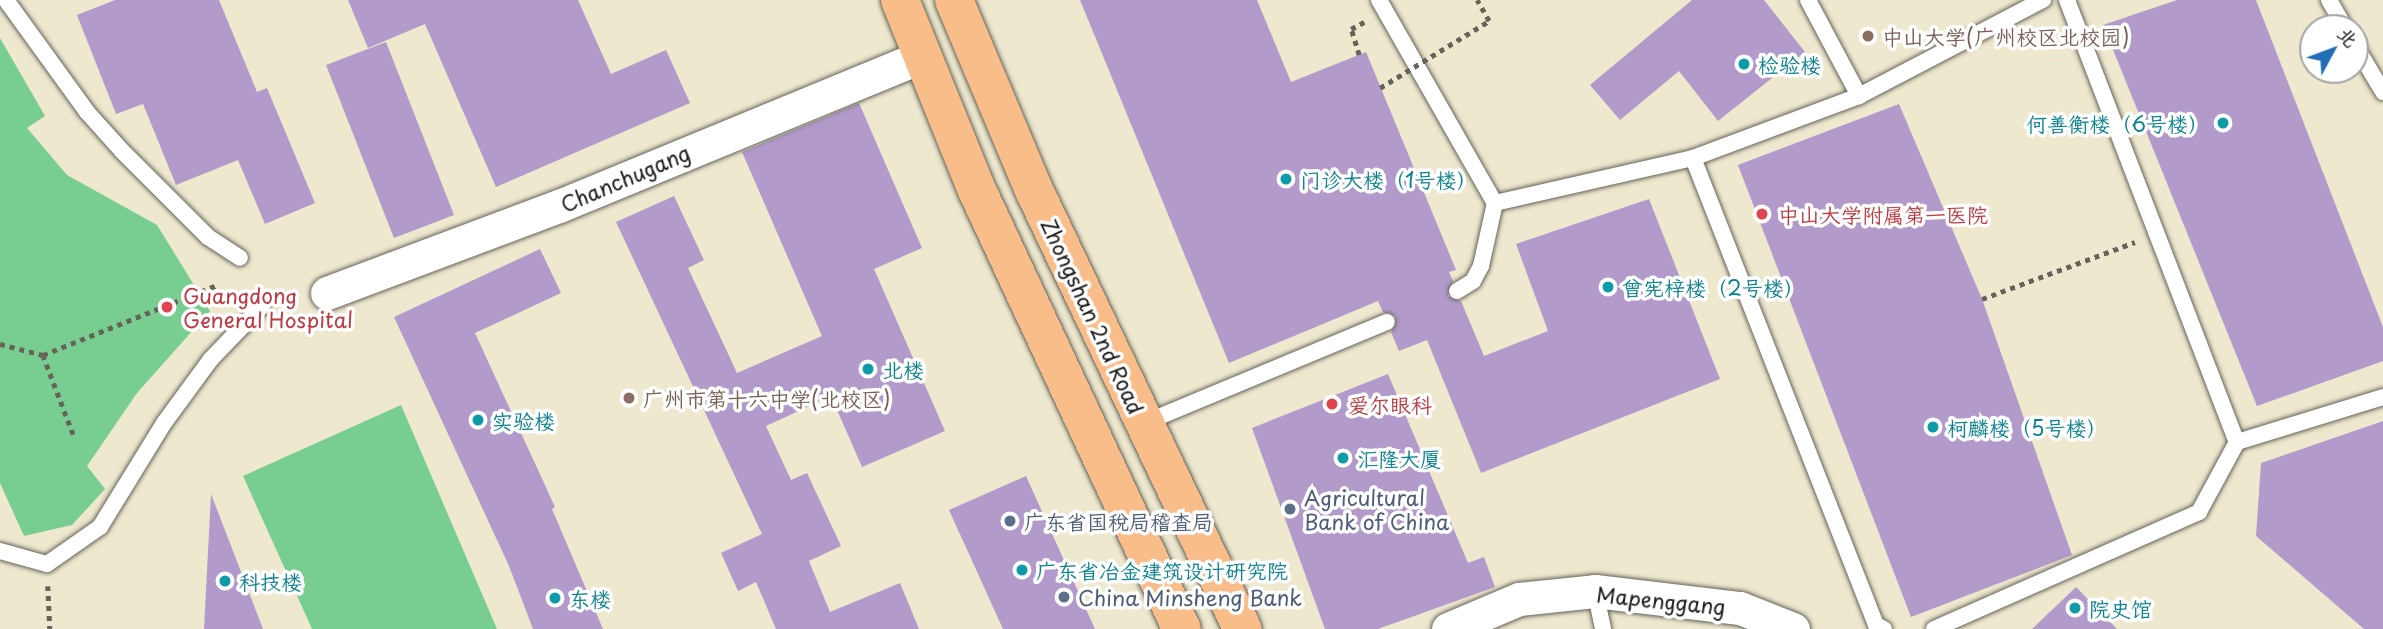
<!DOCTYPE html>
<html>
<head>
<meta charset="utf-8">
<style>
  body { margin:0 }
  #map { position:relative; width:2383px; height:629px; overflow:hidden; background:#ede8ce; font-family:"Playpen Sans","LXGW WenKai TC",sans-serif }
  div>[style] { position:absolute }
  .green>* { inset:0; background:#78cd91 }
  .building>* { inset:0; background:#b29bca }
  .path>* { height:4.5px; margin-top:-2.25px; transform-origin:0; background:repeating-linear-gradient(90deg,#65635a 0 5px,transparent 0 10px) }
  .roads { filter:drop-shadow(0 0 2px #65635a) drop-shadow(0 0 2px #65635a) }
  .lane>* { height:16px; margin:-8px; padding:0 8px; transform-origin:8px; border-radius:8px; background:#fff }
  .street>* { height:33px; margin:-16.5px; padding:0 16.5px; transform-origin:16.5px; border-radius:16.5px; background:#fff }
  .primary>* { height:38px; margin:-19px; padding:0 19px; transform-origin:19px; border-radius:19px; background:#f8bd89 }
  .path-bridge>* { height:4.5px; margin-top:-2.25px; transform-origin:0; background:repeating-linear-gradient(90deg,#65635a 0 5px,transparent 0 10px) }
  .dots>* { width:19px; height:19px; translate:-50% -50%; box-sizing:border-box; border:4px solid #fff; border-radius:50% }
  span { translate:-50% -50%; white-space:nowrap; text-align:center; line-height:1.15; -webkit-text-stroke:7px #fff; paint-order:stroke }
  .education-label { font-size:21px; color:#785e54 }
  .left { translate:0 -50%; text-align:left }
  .culture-label { font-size:21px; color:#0d838f }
  .right { translate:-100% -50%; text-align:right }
  .street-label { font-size:21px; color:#1c1c1c }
  .health-label { font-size:21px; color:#be3a42 }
  .service-label { font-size:21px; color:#4e5e75 }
  .north { position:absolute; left:2299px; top:14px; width:70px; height:70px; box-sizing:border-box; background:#fff; border:2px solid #a4a4a4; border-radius:50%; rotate:49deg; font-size:19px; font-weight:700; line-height:28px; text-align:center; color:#1c1c1c }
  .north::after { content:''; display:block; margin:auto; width:24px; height:32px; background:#1f6fb2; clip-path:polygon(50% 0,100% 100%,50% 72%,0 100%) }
</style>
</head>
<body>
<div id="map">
  <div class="green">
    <i style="clip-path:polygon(0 38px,45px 116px,27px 128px,67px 175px,157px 225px,210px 311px,137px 393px,87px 466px,105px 489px,72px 525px,24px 536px,0 483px)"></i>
    <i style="clip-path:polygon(401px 405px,497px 629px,312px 629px,243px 476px)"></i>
  </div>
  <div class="building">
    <i style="clip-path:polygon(115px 0,219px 0,257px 92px,267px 88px,315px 203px,265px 224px,238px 160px,176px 185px,143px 104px,116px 114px,77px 15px)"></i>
    <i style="clip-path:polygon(348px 0,578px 0,611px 74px,666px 50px,690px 103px,496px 187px,425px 24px,368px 48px)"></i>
    <i style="clip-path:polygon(1080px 0,1257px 0,1291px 82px,1366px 52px,1456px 270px,1449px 272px,1453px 281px,1448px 296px,1461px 301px,1484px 356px,1548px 331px,1516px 244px,1649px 199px,1720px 379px,1481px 473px,1427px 340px,1399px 351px,1391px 332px,1396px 317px,1383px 312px,1378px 301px,1229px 363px)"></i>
    <i style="clip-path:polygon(1692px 0,1764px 0,1805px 52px,1718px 121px,1679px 71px,1620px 120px,1590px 85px)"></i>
    <i style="clip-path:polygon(2177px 0,2256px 0,2383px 327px,2383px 361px,2257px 406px,2103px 25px)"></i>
    <i style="clip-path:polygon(386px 42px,454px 215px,394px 238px,326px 65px)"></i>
    <i style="clip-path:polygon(859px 103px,922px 248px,874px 269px,945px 431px,862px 467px,831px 396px,766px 426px,791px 480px,807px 473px,841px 546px,809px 561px,830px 612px,900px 583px,919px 629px,776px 629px,756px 582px,738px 591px,721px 553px,762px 534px,616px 222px,674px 196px,704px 260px,688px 268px,737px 373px,822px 336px,742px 152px)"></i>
    <i style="clip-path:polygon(1899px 104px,1982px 299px,2072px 555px,1911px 617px,1738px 165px)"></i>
    <i style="clip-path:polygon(540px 249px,561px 293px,475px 333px,555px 507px,552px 509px,603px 629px,533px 629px,509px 566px,394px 317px)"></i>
    <i style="clip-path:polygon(1388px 374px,1468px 563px,1484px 557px,1495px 587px,1378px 629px,1325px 629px,1252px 428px)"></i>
    <i style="clip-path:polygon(2383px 421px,2383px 629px,2364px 629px,2256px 536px,2261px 463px)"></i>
    <i style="clip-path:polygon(1026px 476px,1095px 629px,1003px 629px,949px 510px)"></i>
    <i style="clip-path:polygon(211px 494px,263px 629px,204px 629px)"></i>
    <i style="clip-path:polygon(2076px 587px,2117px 629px,2032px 629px)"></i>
  </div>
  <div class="path">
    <i style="left:1359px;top:55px;width:27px;rotate:-107deg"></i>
    <i style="left:1351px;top:29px;width:17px;rotate:-28deg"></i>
    <i style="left:1982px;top:299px;width:163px;rotate:-20.4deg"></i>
    <i style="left:0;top:344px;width:44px;rotate:14.3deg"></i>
    <i style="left:43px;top:355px;width:188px;rotate:-21.9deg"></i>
    <i style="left:43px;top:355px;width:87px;rotate:69.1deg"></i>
    <i style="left:48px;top:586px;width:43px;rotate:87.3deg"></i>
  </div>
  <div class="roads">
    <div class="lane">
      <i style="left:6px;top:0;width:138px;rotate:54.1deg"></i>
      <i style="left:87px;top:112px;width:52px;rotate:48.1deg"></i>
      <i style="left:122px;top:151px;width:122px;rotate:45deg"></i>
      <i style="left:208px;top:237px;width:38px;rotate:33deg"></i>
      <i style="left:1379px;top:0;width:234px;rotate:60.3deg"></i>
      <i style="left:1808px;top:0;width:109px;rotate:62deg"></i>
      <i style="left:2067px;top:0;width:474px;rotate:69deg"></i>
      <i style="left:2329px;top:0;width:32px;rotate:60deg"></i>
      <i style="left:2355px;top:45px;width:55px;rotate:59.2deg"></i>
      <i style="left:1693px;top:158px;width:502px;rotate:68.6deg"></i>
      <i style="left:1876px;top:625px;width:9px;rotate:27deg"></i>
      <i style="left:1457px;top:291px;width:19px;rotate:-32deg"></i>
      <i style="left:1473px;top:281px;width:17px;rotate:-62deg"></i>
      <i style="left:1481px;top:266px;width:65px;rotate:-77.5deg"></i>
      <i style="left:1495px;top:203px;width:203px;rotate:-12.8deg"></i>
      <i style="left:1693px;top:158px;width:177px;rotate:-20.5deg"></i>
      <i style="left:1859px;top:96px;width:208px;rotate:-27.6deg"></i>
      <i style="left:1144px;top:423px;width:263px;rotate:-22.6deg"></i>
      <i style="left:0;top:551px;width:49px;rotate:15.5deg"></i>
      <i style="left:47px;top:564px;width:65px;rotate:-34.9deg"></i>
      <i style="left:100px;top:527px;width:122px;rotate:-58.4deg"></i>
      <i style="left:164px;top:423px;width:79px;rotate:-53.7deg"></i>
      <i style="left:211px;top:359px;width:74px;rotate:-46.1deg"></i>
      <i style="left:1595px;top:591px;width:39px;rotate:78deg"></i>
      <i style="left:1934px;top:629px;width:290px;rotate:-23.8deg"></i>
      <i style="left:2199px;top:512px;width:80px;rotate:-61.5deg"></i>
      <i style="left:2237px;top:442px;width:153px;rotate:-17.1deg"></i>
    </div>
    <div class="street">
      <i style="left:327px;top:293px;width:248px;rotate:-20.6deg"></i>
      <i style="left:559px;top:206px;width:391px;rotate:-22.4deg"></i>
      <i style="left:1448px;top:629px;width:77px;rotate:-22.9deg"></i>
      <i style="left:1519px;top:599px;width:76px;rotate:-6deg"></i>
      <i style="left:1595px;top:591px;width:146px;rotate:6.7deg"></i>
      <i style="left:1740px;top:608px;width:57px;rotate:21.6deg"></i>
    </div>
    <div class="primary">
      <i style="left:900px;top:0;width:203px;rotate:68deg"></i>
      <i style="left:976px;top:188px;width:487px;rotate:65deg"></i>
      <i style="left:954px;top:0;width:206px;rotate:67.2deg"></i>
      <i style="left:1034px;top:190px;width:486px;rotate:64.6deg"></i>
    </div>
  </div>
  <div class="path-bridge">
    <i style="left:1380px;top:88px;width:128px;rotate:-31.6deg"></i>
    <i style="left:1489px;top:21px;width:24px;rotate:-120deg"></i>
  </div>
  <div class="dots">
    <i style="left:1868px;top:36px;background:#8d6e63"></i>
    <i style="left:1744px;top:64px;background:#0f9aa8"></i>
    <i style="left:2223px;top:123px;background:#0f9aa8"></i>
    <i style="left:1286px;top:179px;background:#0f9aa8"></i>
    <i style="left:1762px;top:214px;background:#e0444e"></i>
    <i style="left:1608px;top:287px;background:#0f9aa8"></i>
    <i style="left:167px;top:307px;background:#e0444e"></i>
    <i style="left:868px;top:369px;background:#0f9aa8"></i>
    <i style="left:629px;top:398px;background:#8d6e63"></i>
    <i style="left:1332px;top:404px;background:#e0444e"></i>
    <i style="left:478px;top:420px;background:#0f9aa8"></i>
    <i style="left:1933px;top:427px;background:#0f9aa8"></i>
    <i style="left:1343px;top:458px;background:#0f9aa8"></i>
    <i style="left:1290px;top:509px;background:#5c6f8a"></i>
    <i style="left:1010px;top:521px;background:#5c6f8a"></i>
    <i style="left:1022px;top:570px;background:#0f9aa8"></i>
    <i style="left:225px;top:581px;background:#0f9aa8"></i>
    <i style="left:1064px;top:597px;background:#5c6f8a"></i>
    <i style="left:555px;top:598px;background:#0f9aa8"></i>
    <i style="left:2075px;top:608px;background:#0f9aa8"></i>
  </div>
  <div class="education-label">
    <span class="left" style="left:1882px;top:36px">中山大学(广州校区北校园)</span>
    <span class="left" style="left:643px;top:398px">广州市第十六中学(北校区)</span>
  </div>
  <div class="culture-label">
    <span class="left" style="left:1758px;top:64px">检验楼</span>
    <span class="right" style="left:2209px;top:123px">何善衡楼（6号楼）</span>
    <span class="left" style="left:1300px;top:179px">门诊大楼（1号楼）</span>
    <span class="left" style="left:1622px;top:287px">曾宪梓楼（2号楼）</span>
    <span class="left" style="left:882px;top:369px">北楼</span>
    <span class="left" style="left:492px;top:420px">实验楼</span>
    <span class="left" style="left:1947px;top:427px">柯麟楼（5号楼）</span>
    <span class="left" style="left:1357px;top:458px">汇隆大厦</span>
    <span class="left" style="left:1036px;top:570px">广东省冶金建筑设计研究院</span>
    <span class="left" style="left:239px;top:581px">科技楼</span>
    <span class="left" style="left:569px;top:598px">东楼</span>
    <span class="left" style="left:2089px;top:608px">院史馆</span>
  </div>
  <div class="street-label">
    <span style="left:625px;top:178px;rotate:-23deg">Chanchugang</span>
    <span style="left:1093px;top:316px;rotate:65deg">Zhongshan 2nd Road</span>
    <span style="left:1661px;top:600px;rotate:6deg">Mapenggang</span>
  </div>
  <div class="health-label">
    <span class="left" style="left:1778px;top:214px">中山大学附属第一医院</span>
    <span class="left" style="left:183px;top:307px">Guangdong<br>General Hospital</span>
    <span class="left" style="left:1348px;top:404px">爱尔眼科</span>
  </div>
  <div class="service-label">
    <span class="left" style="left:1304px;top:509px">Agricultural<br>Bank of China</span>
    <span class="left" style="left:1024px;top:521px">广东省国税局稽查局</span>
    <span class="left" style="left:1078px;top:597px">China Minsheng Bank</span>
  </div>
  <div class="north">北</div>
</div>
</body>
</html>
